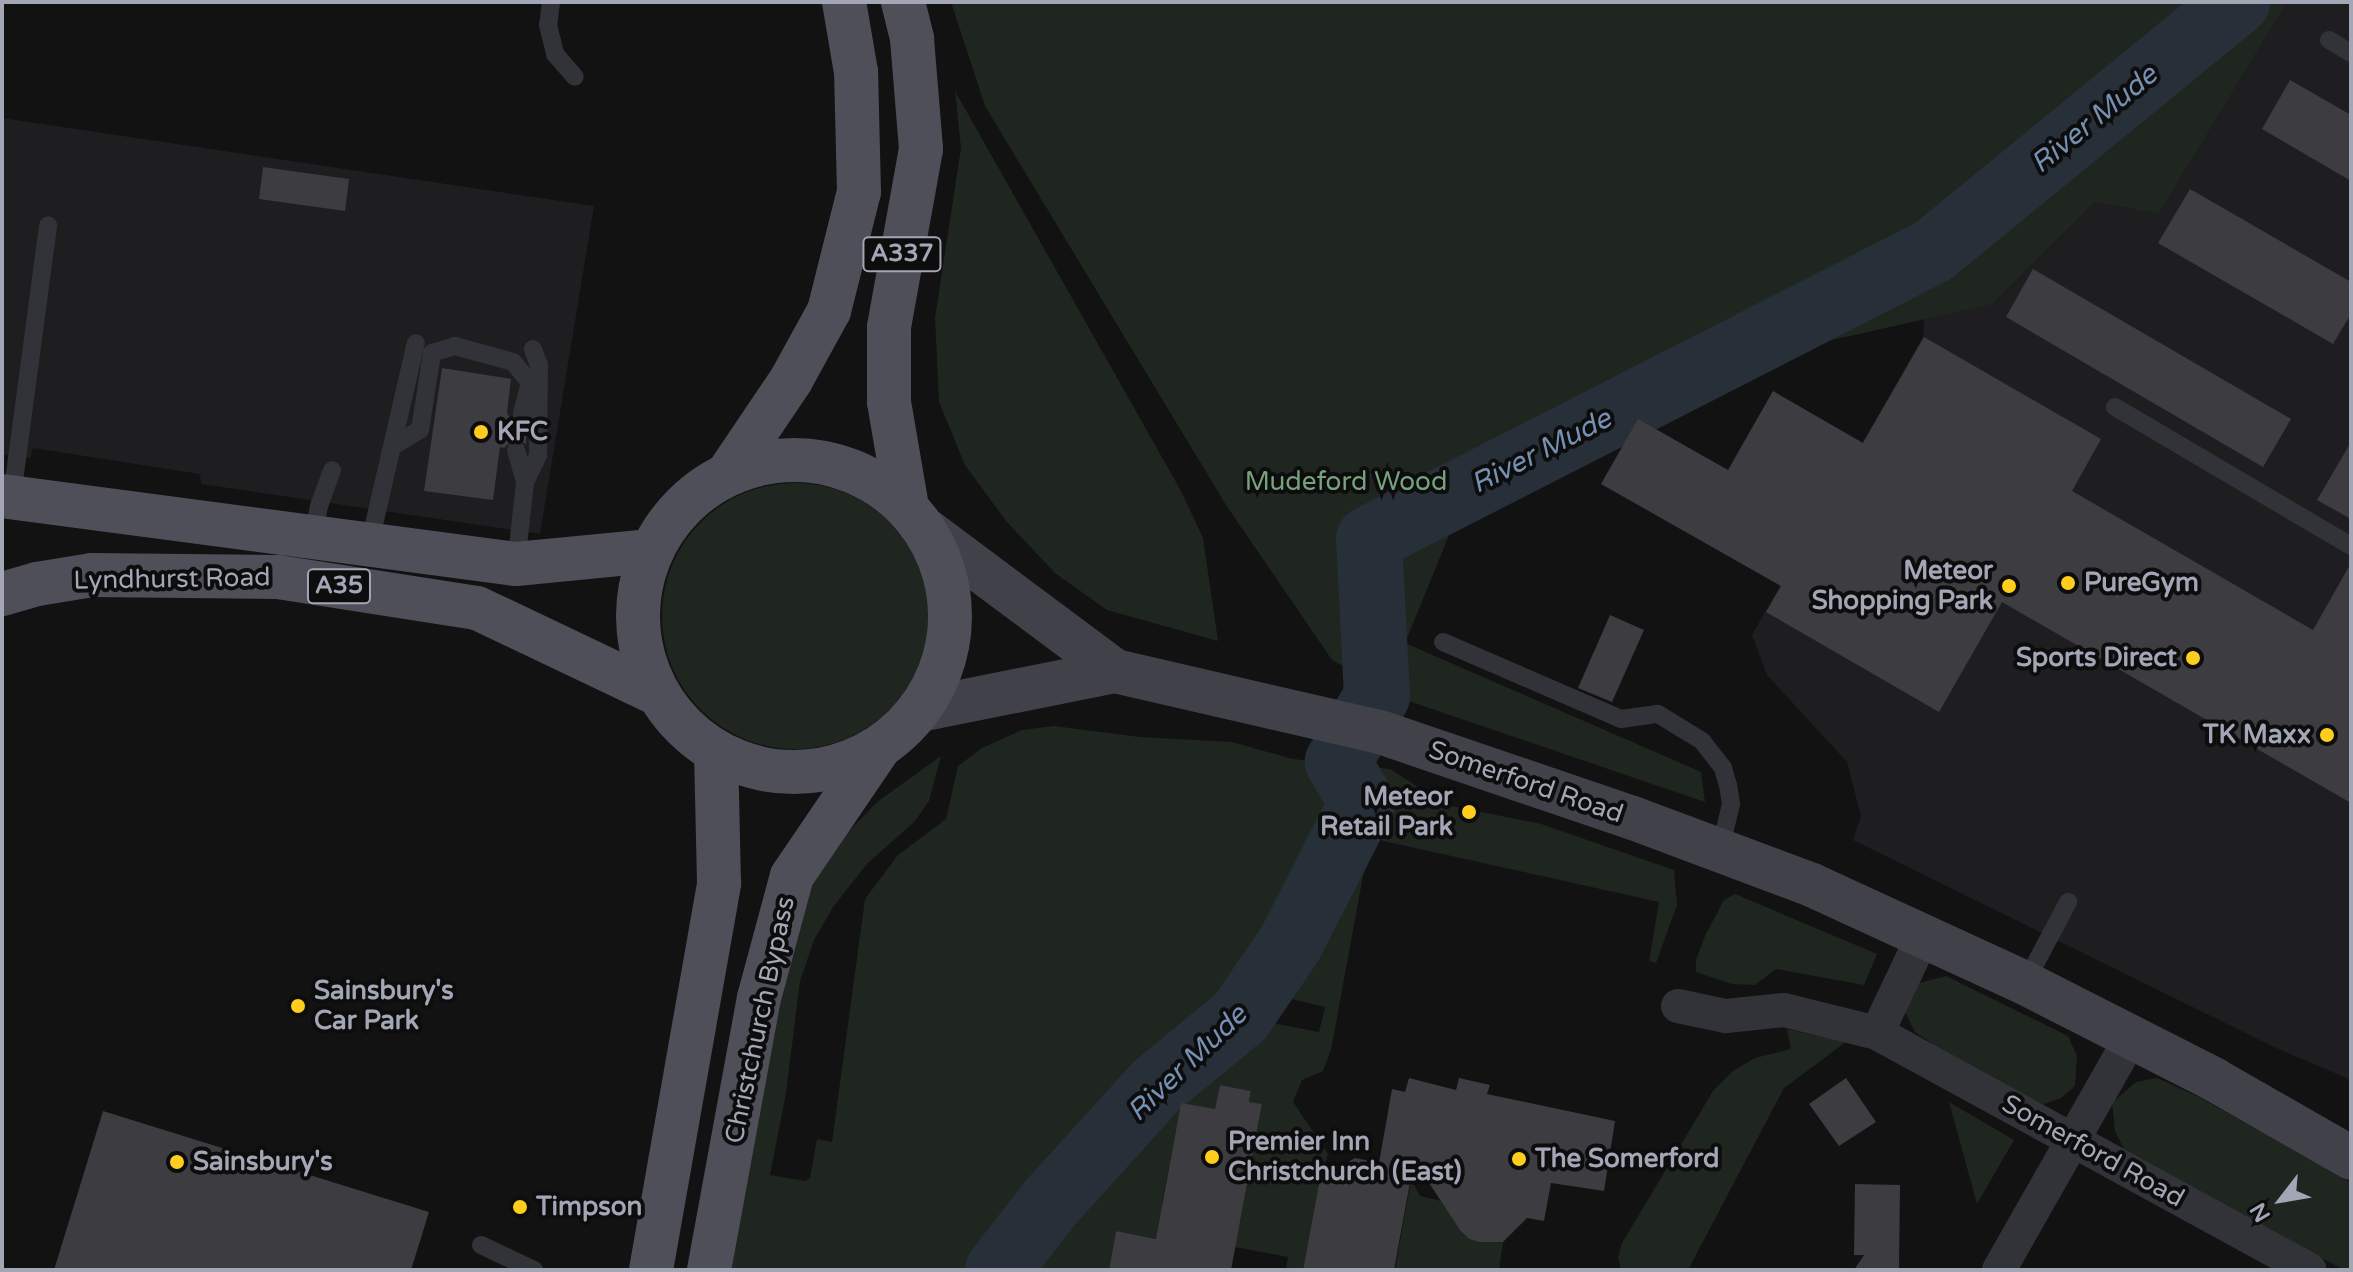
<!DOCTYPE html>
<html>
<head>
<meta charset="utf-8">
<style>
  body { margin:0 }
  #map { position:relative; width:2353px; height:1272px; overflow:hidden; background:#121213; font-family:"Varela Round",sans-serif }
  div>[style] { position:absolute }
  .built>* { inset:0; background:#1e1e20 }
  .green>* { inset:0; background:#1e261f }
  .round { border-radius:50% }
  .river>* { height:66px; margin:-33px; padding:0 33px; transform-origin:33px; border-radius:33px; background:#272f38 }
  .building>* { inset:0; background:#3c3c41 }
  .lane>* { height:18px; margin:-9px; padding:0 9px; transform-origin:9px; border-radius:9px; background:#323339 }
  .street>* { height:34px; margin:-17px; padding:0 17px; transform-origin:17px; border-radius:17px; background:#323339 }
  .secondary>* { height:44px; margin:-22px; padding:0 22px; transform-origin:22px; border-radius:22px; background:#404149 }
  .primary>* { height:44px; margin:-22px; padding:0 22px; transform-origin:22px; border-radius:22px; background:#4e4f58 }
  .primary>.ring { margin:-22px; padding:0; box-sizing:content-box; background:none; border:44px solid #4e4f58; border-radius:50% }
  .dots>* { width:22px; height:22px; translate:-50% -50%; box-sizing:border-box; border:4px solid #0d0d0e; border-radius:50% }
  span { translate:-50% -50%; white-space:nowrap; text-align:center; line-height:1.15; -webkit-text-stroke:8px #0d0d0e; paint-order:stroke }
  .shield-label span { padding:2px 6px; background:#0d0d0e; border:2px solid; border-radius:6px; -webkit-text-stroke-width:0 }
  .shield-label { font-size:24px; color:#a2a6b5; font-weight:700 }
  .poi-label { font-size:26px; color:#a2a6b5; font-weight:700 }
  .left { translate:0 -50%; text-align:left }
  .right { translate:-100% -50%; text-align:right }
  .park-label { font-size:26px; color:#77a27f }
  .street-label { font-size:26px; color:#a2a6b5 }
  .water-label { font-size:28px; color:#7690b3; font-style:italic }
  .frame { position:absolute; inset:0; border:4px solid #a2a6b5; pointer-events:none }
  .north { position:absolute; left:2241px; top:1160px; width:80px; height:80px; -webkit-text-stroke:6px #0d0d0e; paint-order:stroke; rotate:239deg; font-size:22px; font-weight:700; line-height:32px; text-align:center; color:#a2a6b5 }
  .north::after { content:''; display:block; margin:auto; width:28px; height:36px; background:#a2a6b5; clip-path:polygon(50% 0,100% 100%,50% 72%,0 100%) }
</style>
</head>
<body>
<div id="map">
  <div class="built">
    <i style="clip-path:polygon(2287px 2px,2351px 2px,2351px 1080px,2276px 1048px,1853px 840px,1861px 816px,1847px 762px,1767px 675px,1752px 635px,1923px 337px,1924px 319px,1993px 303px,2095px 202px,2159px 214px)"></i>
    <i style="clip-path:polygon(2px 118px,594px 206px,540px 534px,201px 484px,200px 474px,33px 448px,30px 458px,2px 454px)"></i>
  </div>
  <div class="green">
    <i style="clip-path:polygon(951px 2px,2287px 2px,2159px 214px,2095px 202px,1992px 304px,1823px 342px,1646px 411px,1456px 518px,1405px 643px,1701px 772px,1705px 802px,1397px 697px,1332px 660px,1226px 505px,985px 106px)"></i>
    <i style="clip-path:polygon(955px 91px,1181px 491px,1203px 538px,1218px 641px,1107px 610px,1055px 573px,1006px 521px,965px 465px,939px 402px,935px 318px,961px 148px)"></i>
    <i class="round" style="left:662px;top:483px;width:266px;height:266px"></i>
    <i style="clip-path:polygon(evenodd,1054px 726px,1140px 737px,1232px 742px,1293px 759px,1390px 769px,1446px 805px,1541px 824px,1674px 870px,1677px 905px,1656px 963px,1649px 961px,1659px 902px,1370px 838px,1331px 1050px,1323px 1071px,1302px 1080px,1293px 1102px,1328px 1154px,1320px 1178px,1303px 1270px,1286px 1270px,1288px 1257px,1203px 1241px,1239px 1227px,1262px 1105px,1249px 1102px,1251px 1091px,1220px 1085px,1215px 1109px,1181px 1104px,1162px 1204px,1173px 1242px,1116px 1231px,1109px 1270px,726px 1270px,796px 907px,848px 832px,877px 802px,941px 756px,929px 801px,914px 822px,867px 864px,833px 907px,814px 940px,800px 981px,786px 1093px,770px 1175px,805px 1181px,810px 1178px,817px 1139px,832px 1142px,865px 899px,898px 855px,946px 819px,958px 766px,982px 748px,1022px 730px,1054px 726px,1258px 991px,1325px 1007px,1319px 1032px,1241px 1017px,1258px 991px)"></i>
    <i style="clip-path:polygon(1735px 894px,1877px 954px,1864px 985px,1776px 969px,1755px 985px,1732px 984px,1696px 972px,1696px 960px,1705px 936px,1724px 900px)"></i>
    <i style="clip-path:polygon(1946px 976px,2068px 1036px,2077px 1056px,2075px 1086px,2061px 1098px,2044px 1104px,2023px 1098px,1965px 1066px,1915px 1032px,1904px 1010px,1915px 984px)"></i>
    <i style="clip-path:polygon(1787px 1029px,1846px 1042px,1784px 1088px,1688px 1270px,1621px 1270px,1618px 1258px,1622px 1243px,1713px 1091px,1733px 1071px,1755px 1058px,1791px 1049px)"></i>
    <i style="clip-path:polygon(2157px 1078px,2199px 1097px,2351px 1183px,2351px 1270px,2344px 1270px,2124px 1149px,2115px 1131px,2112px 1103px,2136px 1082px)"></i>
    <i style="clip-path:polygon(1949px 1102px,2014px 1140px,1977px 1204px)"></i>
    <i style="clip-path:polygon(1411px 1179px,1420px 1196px,1450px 1203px,1469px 1239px,1503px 1242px,1499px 1270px,1395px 1270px)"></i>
  </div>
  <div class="river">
    <i style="left:998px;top:1270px;width:86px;rotate:-52.1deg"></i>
    <i style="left:1051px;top:1202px;width:156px;rotate:-47.8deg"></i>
    <i style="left:1156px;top:1086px;width:109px;rotate:-39.4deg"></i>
    <i style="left:1240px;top:1017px;width:88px;rotate:-55.6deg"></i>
    <i style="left:1290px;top:944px;width:158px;rotate:-62.9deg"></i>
    <i style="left:1362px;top:803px;width:48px;rotate:-120.3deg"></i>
    <i style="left:1338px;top:762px;width:77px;rotate:-59.4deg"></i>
    <i style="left:1377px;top:696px;width:157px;rotate:-92.9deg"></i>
    <i style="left:1369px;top:539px;width:633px;rotate:-27.05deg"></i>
    <i style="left:1933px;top:251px;width:393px;rotate:-39.3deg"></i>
  </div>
  <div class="building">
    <i style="clip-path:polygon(2290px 80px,2351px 115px,2351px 181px,2262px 129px)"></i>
    <i style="clip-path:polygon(263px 167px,349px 179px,345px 211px,259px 199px)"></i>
    <i style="clip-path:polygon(2190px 189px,2351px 282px,2351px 314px,2333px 344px,2158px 243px)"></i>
    <i style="clip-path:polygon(2033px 269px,2291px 419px,2263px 467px,2006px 317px)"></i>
    <i style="clip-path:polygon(1924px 337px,2101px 439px,2072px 491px,2313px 630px,2351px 563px,2351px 803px,2002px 602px,1939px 712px,1766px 612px,1781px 586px,1601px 484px,1638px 419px,1728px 470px,1773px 391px,1863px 443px)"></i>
    <i style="clip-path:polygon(442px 368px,511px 379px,507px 413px,514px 424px,526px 426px,526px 444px,514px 438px,504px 448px,500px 447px,493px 500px,424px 491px)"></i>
    <i style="clip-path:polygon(2351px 442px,2351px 519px,2317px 500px)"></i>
    <i style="clip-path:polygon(1610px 615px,1644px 630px,1612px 702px,1578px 688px)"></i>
    <i style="clip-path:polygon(1409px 1078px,1456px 1090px,1459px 1078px,1490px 1085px,1487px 1094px,1615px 1121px,1604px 1191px,1551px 1183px,1544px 1221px,1527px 1218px,1503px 1242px,1480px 1242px,1469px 1239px,1460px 1230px,1414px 1160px,1394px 1270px,1303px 1270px,1320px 1178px,1355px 1158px,1379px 1163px,1392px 1089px,1405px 1092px)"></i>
    <i style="clip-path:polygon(1846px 1078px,1876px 1122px,1839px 1146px,1809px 1104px)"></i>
    <i style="clip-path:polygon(1220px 1085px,1251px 1091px,1249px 1102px,1262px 1104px,1231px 1270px,1109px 1270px,1116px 1231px,1156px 1239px,1181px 1103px,1215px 1109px)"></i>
    <i style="clip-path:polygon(103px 1111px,429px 1212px,411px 1270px,54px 1270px)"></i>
    <i style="clip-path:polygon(1855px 1184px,1900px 1185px,1899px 1270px,1854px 1270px,1864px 1255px,1854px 1255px)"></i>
  </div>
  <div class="lane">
    <i style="left:551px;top:2px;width:23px;rotate:97deg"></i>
    <i style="left:548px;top:25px;width:30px;rotate:76deg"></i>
    <i style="left:555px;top:54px;width:30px;rotate:49deg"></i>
    <i style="left:2329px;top:40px;width:26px;rotate:31deg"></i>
    <i style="left:2115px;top:407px;width:274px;rotate:30.5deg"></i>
    <i style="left:393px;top:446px;width:31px;rotate:-31deg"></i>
    <i style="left:420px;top:430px;width:78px;rotate:-81.1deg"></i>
    <i style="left:432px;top:353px;width:24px;rotate:-17deg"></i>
    <i style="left:455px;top:346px;width:60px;rotate:15.4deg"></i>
    <i style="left:513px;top:362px;width:26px;rotate:50deg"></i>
    <i style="left:530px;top:382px;width:34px;rotate:104deg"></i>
    <i style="left:516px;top:450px;width:33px;rotate:74deg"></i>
    <i style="left:12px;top:496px;width:273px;rotate:-82.4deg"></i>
    <i style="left:313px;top:537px;width:32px;rotate:-79deg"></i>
    <i style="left:319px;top:506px;width:38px;rotate:-70deg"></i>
    <i style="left:369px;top:546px;width:208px;rotate:-77deg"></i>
    <i style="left:516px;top:564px;width:82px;rotate:-83.7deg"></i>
    <i style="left:525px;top:482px;width:30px;rotate:-64deg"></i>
    <i style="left:538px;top:455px;width:90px;rotate:-89.4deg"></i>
    <i style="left:539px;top:365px;width:17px;rotate:-111deg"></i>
    <i style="left:1443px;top:642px;width:194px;rotate:23.4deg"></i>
    <i style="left:1621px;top:719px;width:37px;rotate:-8deg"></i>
    <i style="left:1658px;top:714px;width:52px;rotate:31.5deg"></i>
    <i style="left:1702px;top:741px;width:34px;rotate:52deg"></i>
    <i style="left:1723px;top:768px;width:18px;rotate:74deg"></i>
    <i style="left:1728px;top:785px;width:19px;rotate:81deg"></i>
    <i style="left:1731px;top:804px;width:47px;rotate:103.4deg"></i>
    <i style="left:2025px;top:983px;width:92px;rotate:-62deg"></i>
    <i style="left:481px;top:1245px;width:59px;rotate:25.3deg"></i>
  </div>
  <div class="street">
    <i style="left:1678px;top:1006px;width:49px;rotate:11.8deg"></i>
    <i style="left:1726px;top:1016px;width:58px;rotate:-5.9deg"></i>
    <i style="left:1784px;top:1010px;width:96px;rotate:13.9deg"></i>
    <i style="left:1877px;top:1033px;width:493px;rotate:28.7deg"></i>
    <i style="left:1877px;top:1033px;width:107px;rotate:-64.6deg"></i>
    <i style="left:1999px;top:1270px;width:267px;rotate:-60.4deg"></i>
  </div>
  <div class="secondary">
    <i style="left:926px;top:530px;width:236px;rotate:36.7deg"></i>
    <i style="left:920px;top:710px;width:199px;rotate:-11.3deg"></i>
    <i style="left:1115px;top:671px;width:272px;rotate:13deg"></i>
    <i style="left:1380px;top:732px;width:267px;rotate:18.8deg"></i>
    <i style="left:1633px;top:818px;width:191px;rotate:20.5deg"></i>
    <i style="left:1812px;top:885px;width:234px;rotate:24.7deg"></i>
    <i style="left:2025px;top:983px;width:213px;rotate:27deg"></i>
    <i style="left:2215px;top:1080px;width:157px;rotate:29.8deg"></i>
  </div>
  <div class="primary">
    <i style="left:903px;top:2px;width:38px;rotate:76deg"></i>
    <i style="left:912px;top:39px;width:110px;rotate:85.3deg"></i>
    <i style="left:921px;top:149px;width:181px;rotate:100.2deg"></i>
    <i style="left:889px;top:327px;width:75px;rotate:90deg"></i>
    <i style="left:889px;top:402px;width:107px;rotate:80.3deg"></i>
    <i class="ring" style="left:638px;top:460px;width:268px;height:268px"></i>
    <i style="left:729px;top:472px;width:111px;rotate:-56deg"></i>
    <i style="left:791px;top:380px;width:79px;rotate:-61.2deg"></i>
    <i style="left:829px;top:311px;width:123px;rotate:-75.9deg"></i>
    <i style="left:859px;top:192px;width:120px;rotate:-91.4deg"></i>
    <i style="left:856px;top:72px;width:71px;rotate:-99.7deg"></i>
    <i style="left:2px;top:496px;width:518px;rotate:7.54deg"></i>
    <i style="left:516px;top:564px;width:136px;rotate:-5.5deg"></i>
    <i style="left:2px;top:594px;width:36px;rotate:-16deg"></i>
    <i style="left:37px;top:584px;width:56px;rotate:-9.3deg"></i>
    <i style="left:92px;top:575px;width:186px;rotate:0.6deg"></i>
    <i style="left:278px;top:577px;width:201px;rotate:8.9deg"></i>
    <i style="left:477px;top:608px;width:200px;rotate:25.4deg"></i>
    <i style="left:651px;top:1270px;width:393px;rotate:-80deg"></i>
    <i style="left:719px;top:883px;width:131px;rotate:-91.3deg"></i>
    <i style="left:709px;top:1270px;width:277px;rotate:-79.6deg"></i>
    <i style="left:759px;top:998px;width:126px;rotate:-74.9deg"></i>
    <i style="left:792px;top:876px;width:155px;rotate:-55.8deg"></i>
  </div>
  <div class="dots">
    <i style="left:481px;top:432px;background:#ffcd1e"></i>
    <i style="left:2068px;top:583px;background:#ffcd1e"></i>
    <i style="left:2009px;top:586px;background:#ffcd1e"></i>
    <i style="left:2193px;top:658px;background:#ffcd1e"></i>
    <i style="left:2327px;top:735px;background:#ffcd1e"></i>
    <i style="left:1469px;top:812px;background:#ffcd1e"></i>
    <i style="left:298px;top:1006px;background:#ffcd1e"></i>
    <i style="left:1212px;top:1157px;background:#ffcd1e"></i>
    <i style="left:1519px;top:1159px;background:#ffcd1e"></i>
    <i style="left:177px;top:1162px;background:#ffcd1e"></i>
    <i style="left:520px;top:1207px;background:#ffcd1e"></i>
  </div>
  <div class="shield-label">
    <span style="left:902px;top:254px">A337</span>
    <span style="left:339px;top:586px">A35</span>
  </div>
  <div class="poi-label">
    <span class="left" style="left:497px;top:432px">KFC</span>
    <span class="right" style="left:1993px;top:586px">Meteor<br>Shopping Park</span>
    <span class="left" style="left:2084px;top:583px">PureGym</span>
    <span class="right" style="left:2177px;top:658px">Sports Direct</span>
    <span class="right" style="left:2311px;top:735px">TK Maxx</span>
    <span class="right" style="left:1453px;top:812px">Meteor<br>Retail Park</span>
    <span class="left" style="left:314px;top:1006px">Sainsbury's<br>Car Park</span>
    <span class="left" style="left:1228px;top:1157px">Premier Inn<br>Christchurch (East)</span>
    <span class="left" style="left:1535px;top:1159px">The Somerford</span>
    <span class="left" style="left:193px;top:1162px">Sainsbury's</span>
    <span class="left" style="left:536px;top:1207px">Timpson</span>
  </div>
  <div class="park-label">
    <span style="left:1346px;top:482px">Mudeford Wood</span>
  </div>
  <div class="street-label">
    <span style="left:172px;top:579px;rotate:-1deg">Lyndhurst Road</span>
    <span style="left:1526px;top:782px;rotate:19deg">Somerford Road</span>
    <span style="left:760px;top:1020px;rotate:-78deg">Christchurch Bypass</span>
    <span style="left:2093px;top:1151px;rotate:29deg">Somerford Road</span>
  </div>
  <div class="water-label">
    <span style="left:2094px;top:119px;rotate:-39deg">River Mude</span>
    <span style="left:1541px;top:451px;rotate:-27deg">River Mude</span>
    <span style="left:1187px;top:1063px;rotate:-44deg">River Mude</span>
  </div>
  <div class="frame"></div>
  <div class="north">N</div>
</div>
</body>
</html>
